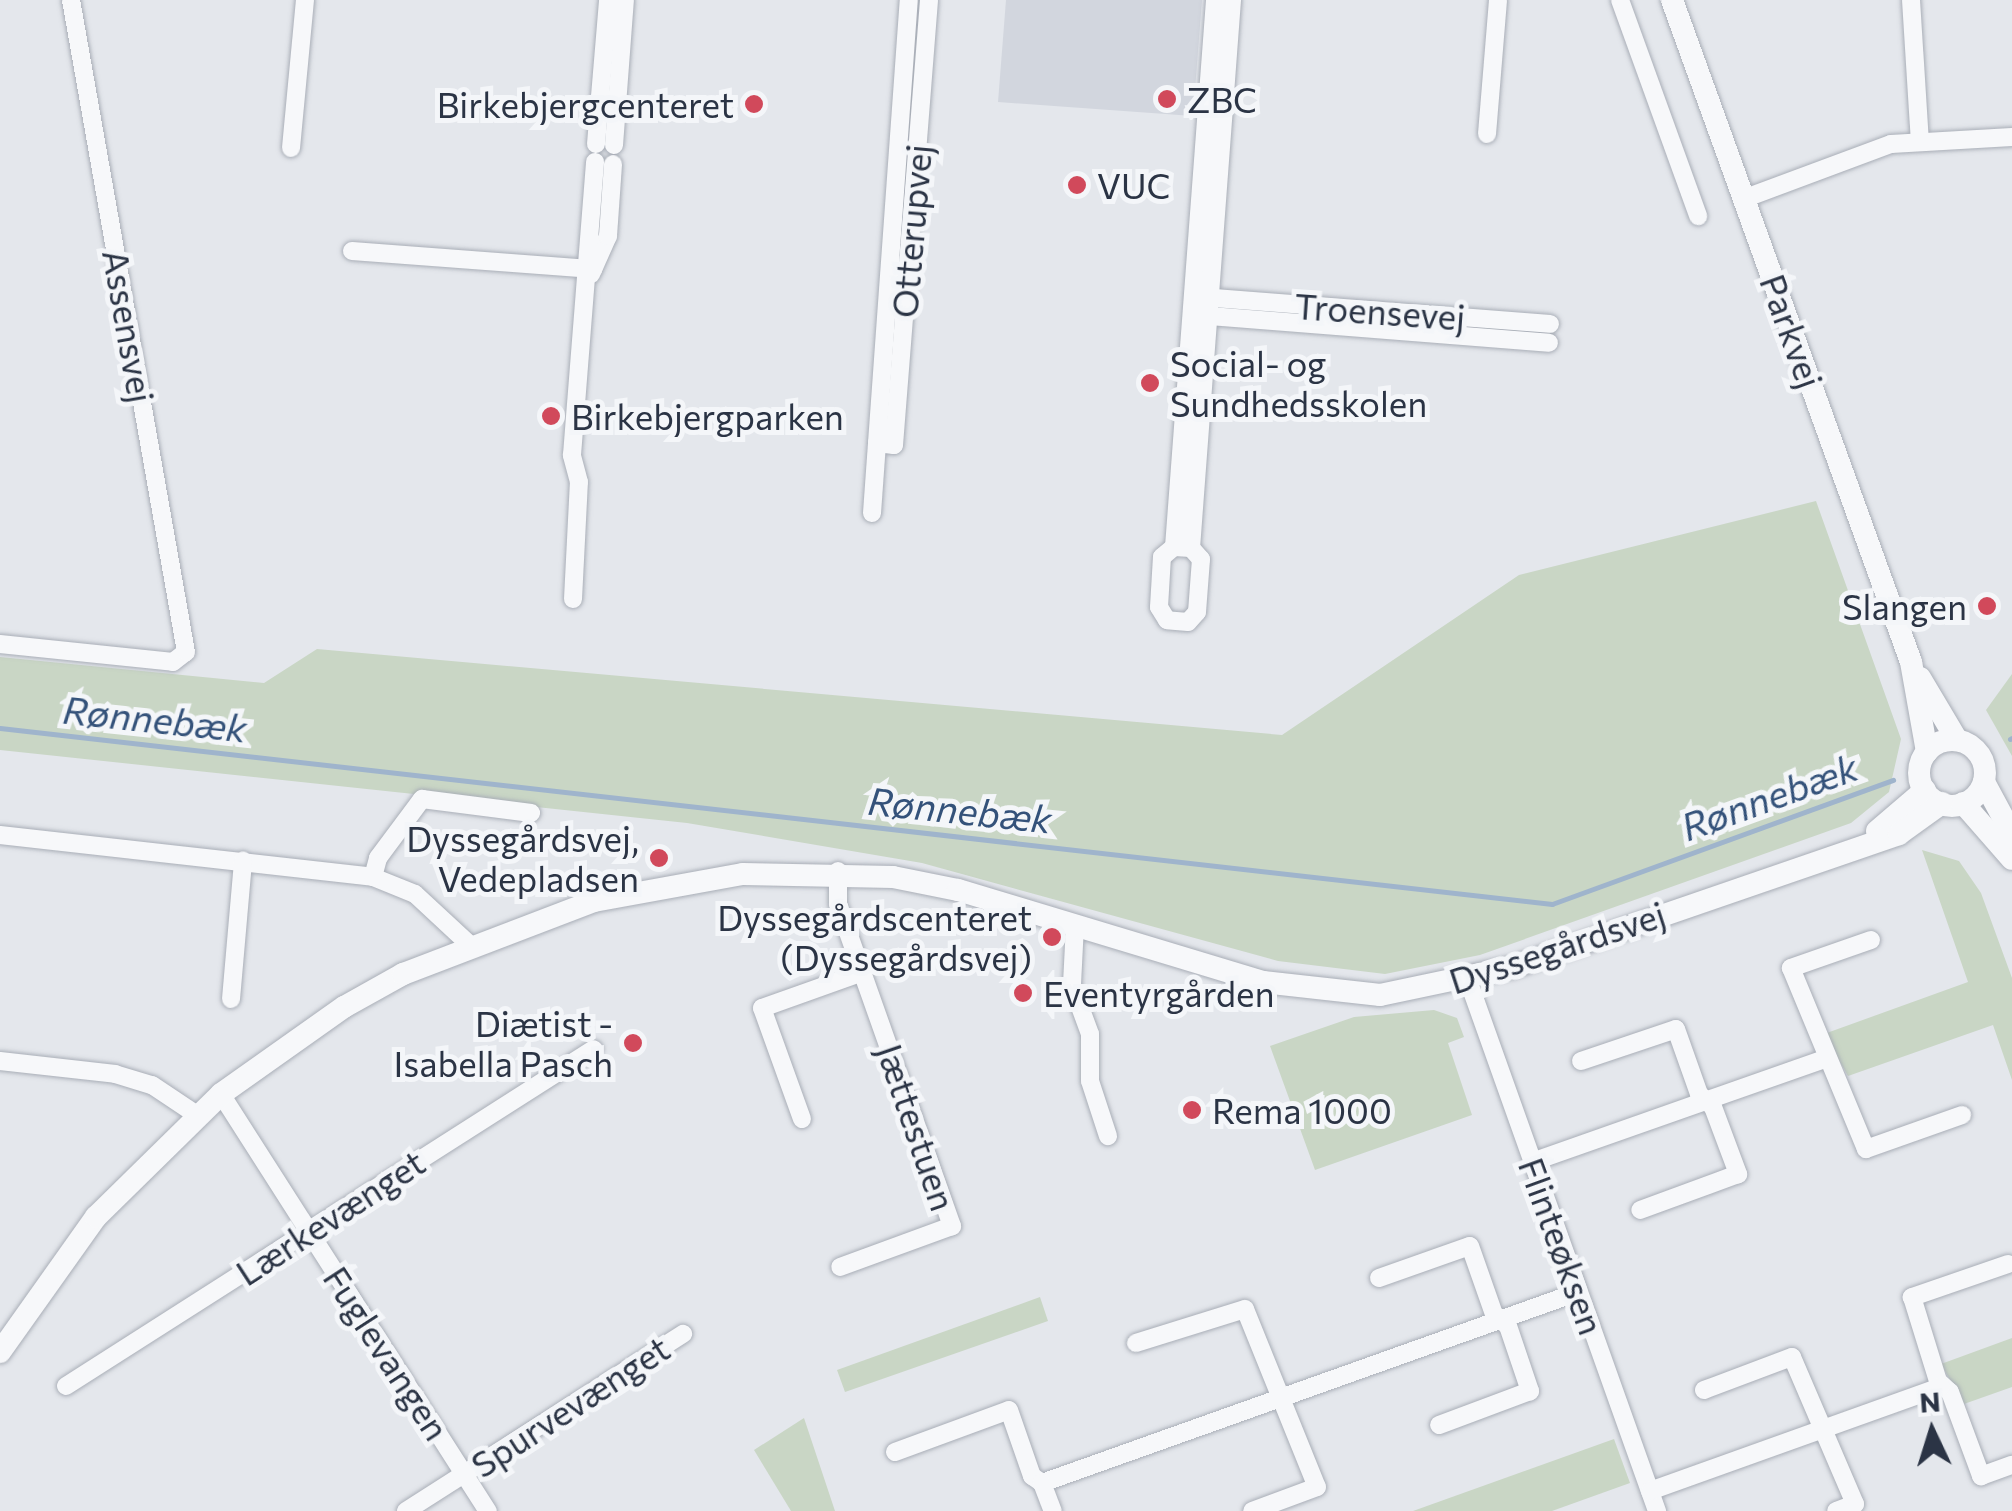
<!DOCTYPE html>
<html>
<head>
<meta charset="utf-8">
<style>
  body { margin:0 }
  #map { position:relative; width:2012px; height:1511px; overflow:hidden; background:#e4e7ec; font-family:Commissioner,sans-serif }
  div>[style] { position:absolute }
  .built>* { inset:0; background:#d2d6de }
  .green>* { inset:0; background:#c9d6c5 }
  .stream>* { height:5px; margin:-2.5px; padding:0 2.5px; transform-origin:2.5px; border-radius:2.5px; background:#9fb4cc }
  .roads { filter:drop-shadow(0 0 2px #a9aeb7) drop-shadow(0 0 2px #a9aeb7) }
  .minor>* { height:18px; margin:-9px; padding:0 9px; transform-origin:9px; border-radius:9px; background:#f7f8fa }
  .tertiary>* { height:22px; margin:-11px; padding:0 11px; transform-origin:11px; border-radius:11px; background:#f7f8fa }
  .tertiary>.ring { margin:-11px; padding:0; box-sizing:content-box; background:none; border:22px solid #f7f8fa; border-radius:50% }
  .dots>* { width:28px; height:28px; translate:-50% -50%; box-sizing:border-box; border:5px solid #f4f6f9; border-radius:50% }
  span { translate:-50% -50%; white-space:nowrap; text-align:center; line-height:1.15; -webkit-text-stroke:10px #f4f6f9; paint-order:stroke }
  .poi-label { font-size:35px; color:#2b3445 }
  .left { translate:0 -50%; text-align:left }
  .right { translate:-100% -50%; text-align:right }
  .street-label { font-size:35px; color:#2b3445 }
  .water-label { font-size:38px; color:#34527a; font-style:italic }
  .north { position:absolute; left:1882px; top:1381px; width:100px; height:100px; -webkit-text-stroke:8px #f4f6f9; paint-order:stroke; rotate:356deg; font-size:28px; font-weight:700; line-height:40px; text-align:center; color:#2b3445 }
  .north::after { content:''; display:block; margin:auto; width:35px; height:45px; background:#2b3445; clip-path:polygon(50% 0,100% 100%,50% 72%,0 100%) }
</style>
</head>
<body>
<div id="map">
  <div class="built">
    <i style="clip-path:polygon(1006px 0,1202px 0,1193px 116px,998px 102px)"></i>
  </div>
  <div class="green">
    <i style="clip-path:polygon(1816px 501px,1901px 739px,1889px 792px,1851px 823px,1480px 955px,1385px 974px,1278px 961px,922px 863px,687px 823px,0 750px,0 657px,264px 683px,317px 649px,1282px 735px,1519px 575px)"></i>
    <i style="clip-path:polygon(2012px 674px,2012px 756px,1986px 710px)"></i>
    <i style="clip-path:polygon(1922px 850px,1959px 861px,1981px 893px,2012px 978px,2012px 1080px,1993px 1025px,1848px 1076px,1824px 1034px,1968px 982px)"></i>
    <i style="clip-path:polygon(1434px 1010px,1457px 1018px,1464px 1037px,1448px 1043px,1472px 1115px,1315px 1170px,1270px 1046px,1354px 1017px)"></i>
    <i style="clip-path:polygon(1040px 1297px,1048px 1321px,845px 1392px,837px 1370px)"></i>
    <i style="clip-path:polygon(2012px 1338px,2012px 1387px,1964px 1404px,1941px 1364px)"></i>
    <i style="clip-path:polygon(804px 1418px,835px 1511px,791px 1511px,754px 1450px)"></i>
    <i style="clip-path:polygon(1614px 1439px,1630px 1483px,1552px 1511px,1413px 1511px)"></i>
  </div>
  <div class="stream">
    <i style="left:0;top:728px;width:1562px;rotate:6.47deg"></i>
    <i style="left:1552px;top:904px;width:363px;rotate:-20deg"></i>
    <i style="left:2010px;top:739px;width:2px;rotate:-27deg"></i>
  </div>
  <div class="roads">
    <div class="minor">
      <i style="left:1620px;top:0;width:230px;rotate:70.1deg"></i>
      <i style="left:1911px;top:0;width:142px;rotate:86.4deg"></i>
      <i style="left:1487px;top:134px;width:134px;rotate:-85.3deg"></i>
      <i style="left:596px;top:144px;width:144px;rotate:-85.2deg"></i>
      <i style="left:614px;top:145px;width:145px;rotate:-85.7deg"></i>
      <i style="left:291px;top:148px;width:149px;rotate:-84.6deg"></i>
      <i style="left:1743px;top:199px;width:158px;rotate:-20.4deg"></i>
      <i style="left:1891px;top:144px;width:121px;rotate:-3.3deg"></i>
      <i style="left:352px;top:251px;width:242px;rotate:4.3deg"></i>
      <i style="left:591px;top:274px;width:42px;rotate:-65.9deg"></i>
      <i style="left:608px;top:236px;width:72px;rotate:-86deg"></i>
      <i style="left:1201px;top:297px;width:350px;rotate:4.4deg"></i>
      <i style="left:1197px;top:315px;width:353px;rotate:4.5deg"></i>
      <i style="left:877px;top:443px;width:444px;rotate:-85.9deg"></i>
      <i style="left:872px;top:513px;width:70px;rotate:-85.9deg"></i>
      <i style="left:877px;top:443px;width:17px;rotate:7deg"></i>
      <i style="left:894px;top:445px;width:446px;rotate:-85.5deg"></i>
      <i style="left:1174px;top:547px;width:17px;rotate:3deg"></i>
      <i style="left:1191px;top:548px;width:15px;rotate:48deg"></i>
      <i style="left:1201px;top:559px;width:53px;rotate:94.3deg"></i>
      <i style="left:1197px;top:612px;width:13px;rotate:132deg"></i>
      <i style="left:1188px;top:622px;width:21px;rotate:-175deg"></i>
      <i style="left:1167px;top:620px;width:15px;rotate:-122deg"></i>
      <i style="left:1159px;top:607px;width:50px;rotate:-86.6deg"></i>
      <i style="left:1162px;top:557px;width:16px;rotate:-40deg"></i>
      <i style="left:1174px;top:547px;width:549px;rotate:-85.71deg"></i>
      <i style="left:1191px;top:548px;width:550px;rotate:-85.72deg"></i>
      <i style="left:573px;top:599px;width:117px;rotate:-87.1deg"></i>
      <i style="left:579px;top:482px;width:28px;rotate:-105deg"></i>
      <i style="left:572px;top:455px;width:294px;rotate:-85.5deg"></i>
      <i style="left:0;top:644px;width:174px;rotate:5.9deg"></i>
      <i style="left:173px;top:662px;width:16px;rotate:-38deg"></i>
      <i style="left:186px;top:652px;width:662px;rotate:-100deg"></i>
      <i style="left:0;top:835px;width:375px;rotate:6.4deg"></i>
      <i style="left:373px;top:877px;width:45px;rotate:22deg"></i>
      <i style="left:415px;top:894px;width:74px;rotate:42.8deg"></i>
      <i style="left:838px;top:871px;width:33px;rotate:90deg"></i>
      <i style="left:838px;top:904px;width:342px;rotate:70.5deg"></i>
      <i style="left:952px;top:1226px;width:119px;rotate:159.9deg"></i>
      <i style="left:373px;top:877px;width:20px;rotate:-75deg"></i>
      <i style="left:378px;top:858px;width:74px;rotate:-53.3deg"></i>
      <i style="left:422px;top:799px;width:110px;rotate:7.3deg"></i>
      <i style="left:1075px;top:925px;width:60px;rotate:92.9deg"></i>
      <i style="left:1072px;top:985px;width:52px;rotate:69.8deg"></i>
      <i style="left:1090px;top:1034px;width:47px;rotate:90deg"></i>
      <i style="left:1090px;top:1081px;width:58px;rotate:71.9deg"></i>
      <i style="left:1871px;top:940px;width:85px;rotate:160.7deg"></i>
      <i style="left:1791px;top:968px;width:196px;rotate:67.5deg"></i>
      <i style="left:1866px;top:1149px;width:102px;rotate:-19.5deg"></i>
      <i style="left:1468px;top:980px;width:564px;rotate:70.41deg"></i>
      <i style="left:231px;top:999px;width:139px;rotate:-85deg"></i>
      <i style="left:0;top:1061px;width:116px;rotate:6.4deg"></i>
      <i style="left:115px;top:1074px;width:39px;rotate:17deg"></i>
      <i style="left:152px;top:1085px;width:54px;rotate:33.7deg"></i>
      <i style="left:1581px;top:1061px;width:100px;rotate:-18.6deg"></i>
      <i style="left:1676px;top:1029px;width:69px;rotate:70.5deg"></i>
      <i style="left:1699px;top:1094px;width:19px;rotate:43deg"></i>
      <i style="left:1713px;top:1107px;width:72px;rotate:69.5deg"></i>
      <i style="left:1738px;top:1174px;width:104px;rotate:159.8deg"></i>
      <i style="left:221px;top:1094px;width:495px;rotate:57.4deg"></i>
      <i style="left:802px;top:1119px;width:118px;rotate:-109.8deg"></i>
      <i style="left:762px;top:1008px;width:107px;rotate:-19.6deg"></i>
      <i style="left:1532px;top:1162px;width:311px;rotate:-19.4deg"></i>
      <i style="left:2008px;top:1264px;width:102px;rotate:161deg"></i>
      <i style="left:1912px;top:1297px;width:88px;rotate:72.8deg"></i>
      <i style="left:1938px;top:1381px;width:16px;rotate:43deg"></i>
      <i style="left:1950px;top:1392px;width:90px;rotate:69.7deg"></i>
      <i style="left:1981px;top:1476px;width:33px;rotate:-20deg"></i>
      <i style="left:1379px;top:1278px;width:96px;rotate:-19.4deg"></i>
      <i style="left:1470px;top:1246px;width:72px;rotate:70.6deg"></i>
      <i style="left:1494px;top:1314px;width:18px;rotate:41deg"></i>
      <i style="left:1508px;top:1326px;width:69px;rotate:71.3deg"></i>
      <i style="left:1530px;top:1391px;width:97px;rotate:159.5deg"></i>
      <i style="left:1136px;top:1343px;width:114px;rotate:-17.3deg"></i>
      <i style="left:1245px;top:1309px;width:192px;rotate:68deg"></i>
      <i style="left:1317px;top:1487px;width:69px;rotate:159.7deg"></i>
      <i style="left:66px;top:1386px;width:626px;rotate:-32.55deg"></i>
      <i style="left:1704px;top:1390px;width:94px;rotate:-20.6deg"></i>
      <i style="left:1792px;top:1357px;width:160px;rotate:66.8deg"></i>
      <i style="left:1855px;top:1504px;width:20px;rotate:160deg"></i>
      <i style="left:895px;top:1452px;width:121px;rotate:-20.2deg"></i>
      <i style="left:1009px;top:1410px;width:70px;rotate:70.8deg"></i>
      <i style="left:1032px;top:1476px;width:12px;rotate:35deg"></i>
      <i style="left:1042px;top:1483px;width:569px;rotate:-19.61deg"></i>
      <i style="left:1042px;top:1483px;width:30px;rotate:69deg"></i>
      <i style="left:1650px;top:1491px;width:309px;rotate:-19.7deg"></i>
      <i style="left:406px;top:1511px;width:329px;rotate:-32.6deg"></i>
    </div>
    <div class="tertiary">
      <i style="left:1672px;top:0;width:704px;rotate:70.15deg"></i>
      <i style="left:1911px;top:662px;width:91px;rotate:79.9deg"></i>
      <i style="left:1920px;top:678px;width:72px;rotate:59.2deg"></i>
      <i class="ring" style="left:1919px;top:740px;width:44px;height:44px"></i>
      <i style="left:1984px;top:782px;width:59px;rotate:61.7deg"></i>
      <i style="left:1963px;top:803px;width:74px;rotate:48.8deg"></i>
      <i style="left:1877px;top:831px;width:63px;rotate:-40.5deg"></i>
      <i style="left:0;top:1352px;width:166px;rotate:-54.6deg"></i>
      <i style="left:96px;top:1217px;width:175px;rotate:-44.5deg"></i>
      <i style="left:221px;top:1094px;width:151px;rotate:-35.3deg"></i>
      <i style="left:344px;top:1007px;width:68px;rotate:-29.2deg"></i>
      <i style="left:403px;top:974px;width:204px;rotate:-20.9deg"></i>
      <i style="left:594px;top:901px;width:151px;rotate:-10.3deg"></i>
      <i style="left:743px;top:874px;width:150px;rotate:1.1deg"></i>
      <i style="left:893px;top:877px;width:66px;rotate:11.3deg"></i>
      <i style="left:958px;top:890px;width:319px;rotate:16.8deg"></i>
      <i style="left:1263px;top:982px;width:118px;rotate:6.3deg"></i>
      <i style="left:1380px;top:995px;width:136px;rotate:-11.9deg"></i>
      <i style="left:1513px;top:967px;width:408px;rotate:-19deg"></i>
      <i style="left:1899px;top:834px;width:53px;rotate:-35.8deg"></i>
    </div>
  </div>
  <div class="dots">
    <i style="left:1167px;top:99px;background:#d1495b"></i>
    <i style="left:754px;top:104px;background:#d1495b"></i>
    <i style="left:1077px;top:185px;background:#d1495b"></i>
    <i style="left:1150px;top:383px;background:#d1495b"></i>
    <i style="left:551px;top:416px;background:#d1495b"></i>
    <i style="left:1987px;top:606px;background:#d1495b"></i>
    <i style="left:659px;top:858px;background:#d1495b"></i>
    <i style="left:1052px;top:937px;background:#d1495b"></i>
    <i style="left:1023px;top:993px;background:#d1495b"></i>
    <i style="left:633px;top:1043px;background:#d1495b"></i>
    <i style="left:1192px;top:1110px;background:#d1495b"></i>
  </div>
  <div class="poi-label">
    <span class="left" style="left:1187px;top:99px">ZBC</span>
    <span class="right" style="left:734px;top:104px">Birkebjergcenteret</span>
    <span class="left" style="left:1097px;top:185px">VUC</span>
    <span class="left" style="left:1170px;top:383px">Social- og<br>Sundhedsskolen</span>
    <span class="left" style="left:571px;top:416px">Birkebjergparken</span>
    <span class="right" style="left:1967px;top:606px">Slangen</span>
    <span class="right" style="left:639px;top:858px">Dyssegårdsvej,<br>Vedepladsen</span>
    <span class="right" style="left:1032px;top:937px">Dyssegårdscenteret<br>(Dyssegårdsvej)</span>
    <span class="left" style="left:1043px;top:993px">Eventyrgården</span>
    <span class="right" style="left:613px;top:1043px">Diætist -<br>Isabella Pasch</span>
    <span class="left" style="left:1212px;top:1110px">Rema 1000</span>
  </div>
  <div class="street-label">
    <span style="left:911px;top:231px;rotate:-85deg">Otterupvej</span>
    <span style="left:1380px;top:311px;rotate:4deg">Troensevej</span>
    <span style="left:129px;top:326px;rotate:80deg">Assensvej</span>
    <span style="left:1792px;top:331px;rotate:70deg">Parkvej</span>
    <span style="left:1557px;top:947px;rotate:-18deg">Dyssegårdsvej</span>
    <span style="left:917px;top:1127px;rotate:71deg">Jættestuen</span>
    <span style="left:330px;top:1217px;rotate:-33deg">Lærkevænget</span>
    <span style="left:1562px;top:1246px;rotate:70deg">Flinteøksen</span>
    <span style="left:387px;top:1353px;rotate:57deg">Fuglevangen</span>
    <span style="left:570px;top:1406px;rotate:-33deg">Spurvevænget</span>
  </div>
  <div class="water-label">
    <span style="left:155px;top:718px;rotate:6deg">Rønnebæk</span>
    <span style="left:1769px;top:796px;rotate:-20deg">Rønnebæk</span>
    <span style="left:960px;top:809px;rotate:6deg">Rønnebæk</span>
  </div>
  <div class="north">N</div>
</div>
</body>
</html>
